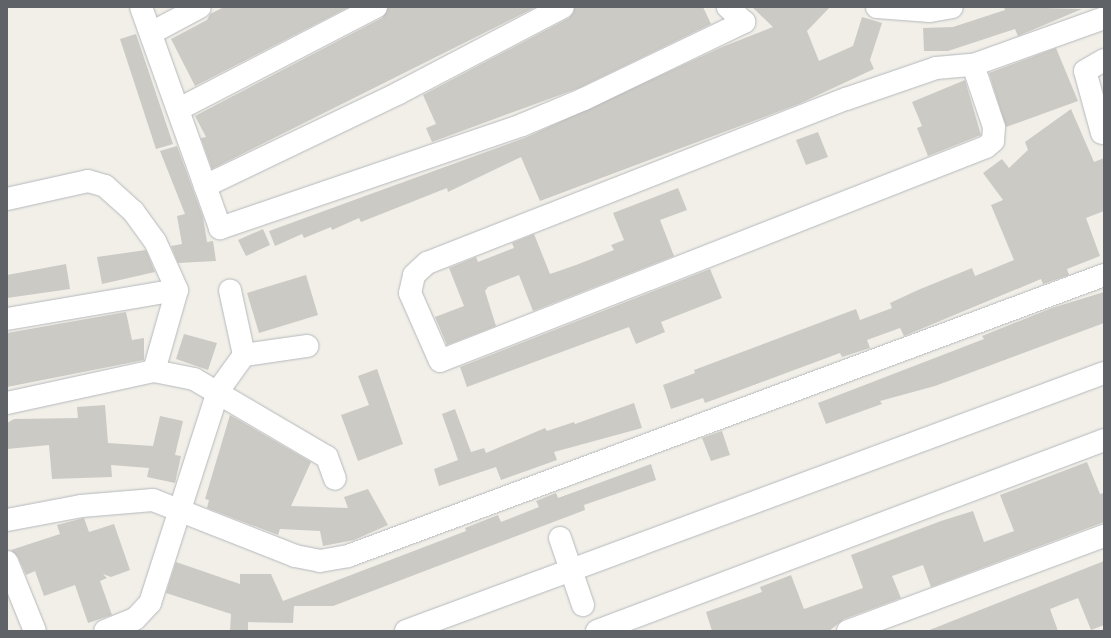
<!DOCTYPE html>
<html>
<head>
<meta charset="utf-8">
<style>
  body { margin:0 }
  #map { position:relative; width:1111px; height:638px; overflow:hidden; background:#f1efe8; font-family:Barlow,sans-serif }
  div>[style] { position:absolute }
  .building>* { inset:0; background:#cccac5 }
  .roads { filter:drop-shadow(0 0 1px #b5b8bc) drop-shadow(0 0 1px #b5b8bc) }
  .street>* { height:22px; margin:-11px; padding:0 11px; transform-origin:11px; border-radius:11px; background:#fff }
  span { translate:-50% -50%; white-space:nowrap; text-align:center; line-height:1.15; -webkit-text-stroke:3px #fff; paint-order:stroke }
  .frame { position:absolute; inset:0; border:8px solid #5f6368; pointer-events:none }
</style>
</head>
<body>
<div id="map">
  <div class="building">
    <i style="clip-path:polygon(224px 7px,349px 7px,195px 86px,171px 39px,207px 20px,210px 14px)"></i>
    <i style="clip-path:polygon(388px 7px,536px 7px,212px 169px,201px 138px,206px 137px,195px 116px,382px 18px)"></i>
    <i style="clip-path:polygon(575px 7px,703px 7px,711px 24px,579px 88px,432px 142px,426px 128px,436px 124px,423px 95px,569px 18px)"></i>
    <i style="clip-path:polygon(752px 7px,830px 7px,807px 31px,819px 61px,853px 46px,862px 17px,882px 23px,870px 60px,874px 69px,801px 103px,540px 201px,521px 157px,448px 192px,447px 188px,361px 222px,359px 218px,332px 230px,331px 227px,304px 238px,302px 234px,275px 246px,269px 231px,527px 137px,722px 47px,773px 27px)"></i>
    <i style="clip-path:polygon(1004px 7px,1082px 9px,1018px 36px,1015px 29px,948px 51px,924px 51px,923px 28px,953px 27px,1005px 10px)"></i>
    <i style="clip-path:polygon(136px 34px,173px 144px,156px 149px,120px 39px)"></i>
    <i style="clip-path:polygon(1056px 48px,1078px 101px,1006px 127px,989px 73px)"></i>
    <i style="clip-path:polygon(965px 80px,981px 135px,928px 156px,917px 128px,922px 126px,912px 102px)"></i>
    <i style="clip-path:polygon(1071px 109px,1094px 162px,1104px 158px,1104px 211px,1086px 218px,1100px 256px,1067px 269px,1069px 275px,1043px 284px,1041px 279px,904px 336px,900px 328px,867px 340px,870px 348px,842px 357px,840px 353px,705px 403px,703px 398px,671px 409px,663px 385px,695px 373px,694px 370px,856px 309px,860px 320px,892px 308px,890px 303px,918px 290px,972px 268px,975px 276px,1014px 260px,991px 205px,1003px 200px,983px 173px,1002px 159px,1009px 168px,1028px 150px,1025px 142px)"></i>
    <i style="clip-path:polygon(818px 132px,828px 157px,806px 165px,796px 140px)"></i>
    <i style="clip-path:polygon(177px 146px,203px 217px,207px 242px,213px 241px,216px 261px,178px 263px,171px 246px,182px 244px,177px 216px,185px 214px,160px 151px)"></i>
    <i style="clip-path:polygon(678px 188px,687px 210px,660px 220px,674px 256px,533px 311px,519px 275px,488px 287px,485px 291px,496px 326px,447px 345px,435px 317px,464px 306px,449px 268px,476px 257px,478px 262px,514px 248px,512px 243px,534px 234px,550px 274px,576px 265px,614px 250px,611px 245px,624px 240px,613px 213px)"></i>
    <i style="clip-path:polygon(263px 229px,270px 245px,246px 256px,238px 240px)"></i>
    <i style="clip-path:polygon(146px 250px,155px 272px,102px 284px,97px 257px)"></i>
    <i style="clip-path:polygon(66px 264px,70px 289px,7px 298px,7px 275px)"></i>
    <i style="clip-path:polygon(710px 269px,722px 298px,661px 322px,665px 332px,636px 344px,629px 327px,467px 387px,460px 367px)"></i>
    <i style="clip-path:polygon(306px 275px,318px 315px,259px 333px,247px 293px)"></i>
    <i style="clip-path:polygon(1104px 292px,1104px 323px,935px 386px,880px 401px,882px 404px,826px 424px,818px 403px,984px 339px,982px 336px,1052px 308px)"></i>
    <i style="clip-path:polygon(126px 312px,132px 340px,144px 338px,144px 360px,7px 387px,7px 333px)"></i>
    <i style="clip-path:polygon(184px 334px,217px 343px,208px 370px,176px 359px)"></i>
    <i style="clip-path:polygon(377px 369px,403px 444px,358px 461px,341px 415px,369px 405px,358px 376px)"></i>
    <i style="clip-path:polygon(634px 403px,642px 428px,554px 452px,557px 460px,501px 480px,496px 467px,439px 486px,434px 469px,458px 460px,442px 414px,455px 409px,471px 452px,484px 448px,486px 453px,545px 428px,547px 431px,574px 422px,575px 424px)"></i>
    <i style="clip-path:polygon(105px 405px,108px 443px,153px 446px,160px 416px,183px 421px,175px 455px,181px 456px,175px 483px,147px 477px,149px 468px,111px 465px,112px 477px,52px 479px,49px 445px,7px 449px,7px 423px,14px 419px,78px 418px,77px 407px)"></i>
    <i style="clip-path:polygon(230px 415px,311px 462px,291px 506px,348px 508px,344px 497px,368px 489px,388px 525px,354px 540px,323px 546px,320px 531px,280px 529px,278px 535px,207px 508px,209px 500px,205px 499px)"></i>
    <i style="clip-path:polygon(722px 431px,730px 455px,711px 461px,702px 438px)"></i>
    <i style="clip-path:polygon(1087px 462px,1100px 494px,1104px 493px,1104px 522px,931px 587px,923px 565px,892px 576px,901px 598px,844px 619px,829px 631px,712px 631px,706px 612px,762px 592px,760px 587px,791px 575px,804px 609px,863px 588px,851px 555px,941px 521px,973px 511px,984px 542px,1014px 531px,1000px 495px)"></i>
    <i style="clip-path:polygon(651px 464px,656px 480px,584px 505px,585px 510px,333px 606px,294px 606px,293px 623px,248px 622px,248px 631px,230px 631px,231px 614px,166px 593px,176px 562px,240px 584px,240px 574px,271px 574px,283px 601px,466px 531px,465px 528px,498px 515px,501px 522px,539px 507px,536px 501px,556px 493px,558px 498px)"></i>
    <i style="clip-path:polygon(84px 518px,89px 532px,114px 524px,130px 570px,111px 577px,103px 574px,107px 578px,100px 581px,112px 615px,88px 623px,75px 585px,44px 596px,35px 571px,26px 575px,18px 557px,11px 550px,60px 534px,57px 525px)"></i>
    <i style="clip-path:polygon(1104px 561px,1104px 625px,1091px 630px,1078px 598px,1050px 609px,1058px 631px,927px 631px)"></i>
  </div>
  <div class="roads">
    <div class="street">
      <i style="left:141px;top:7px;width:235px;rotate:70.3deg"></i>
      <i style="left:220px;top:228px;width:319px;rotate:-18.8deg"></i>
      <i style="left:522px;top:125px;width:67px;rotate:-22.8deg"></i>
      <i style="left:584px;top:99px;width:178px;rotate:-25.7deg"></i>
      <i style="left:744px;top:22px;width:22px;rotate:-137deg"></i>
      <i style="left:877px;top:7px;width:53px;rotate:4.3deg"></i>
      <i style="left:930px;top:11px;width:22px;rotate:-10deg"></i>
      <i style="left:153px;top:32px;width:53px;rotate:-28deg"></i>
      <i style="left:973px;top:65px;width:65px;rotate:71.3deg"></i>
      <i style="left:994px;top:127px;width:14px;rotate:94deg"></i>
      <i style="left:993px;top:141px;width:9px;rotate:139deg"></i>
      <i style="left:986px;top:147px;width:586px;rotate:158.6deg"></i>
      <i style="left:440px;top:361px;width:74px;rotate:-113.8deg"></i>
      <i style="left:410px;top:293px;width:18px;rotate:-77deg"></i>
      <i style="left:414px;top:275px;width:18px;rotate:-43deg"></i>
      <i style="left:427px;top:263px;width:450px;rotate:-21.4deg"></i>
      <i style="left:846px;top:99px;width:95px;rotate:-19deg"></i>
      <i style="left:936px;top:68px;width:37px;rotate:-5deg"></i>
      <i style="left:973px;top:65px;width:139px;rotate:-19.7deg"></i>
      <i style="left:179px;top:109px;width:222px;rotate:-27.4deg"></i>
      <i style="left:1102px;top:133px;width:64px;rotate:-105.3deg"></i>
      <i style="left:1085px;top:71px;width:22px;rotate:-30deg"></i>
      <i style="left:205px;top:186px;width:215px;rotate:-25.6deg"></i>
      <i style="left:399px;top:93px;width:185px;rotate:-27.7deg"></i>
      <i style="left:7px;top:199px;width:83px;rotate:-12.5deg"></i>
      <i style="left:88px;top:181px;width:18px;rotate:16deg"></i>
      <i style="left:105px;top:186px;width:38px;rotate:42deg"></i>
      <i style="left:133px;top:211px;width:37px;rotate:54deg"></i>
      <i style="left:155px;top:241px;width:54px;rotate:65.8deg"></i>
      <i style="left:177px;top:290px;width:84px;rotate:105.9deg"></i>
      <i style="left:7px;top:319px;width:172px;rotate:-9.7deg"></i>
      <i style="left:244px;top:355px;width:64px;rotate:-8.1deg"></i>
      <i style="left:7px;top:403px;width:150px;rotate:-12.3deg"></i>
      <i style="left:154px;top:371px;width:41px;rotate:11.3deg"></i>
      <i style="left:194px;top:379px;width:154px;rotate:30.4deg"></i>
      <i style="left:327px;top:457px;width:23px;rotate:70deg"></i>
      <i style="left:7px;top:520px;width:75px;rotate:-10.7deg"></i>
      <i style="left:81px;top:506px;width:72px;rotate:-4.8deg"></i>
      <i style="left:153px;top:500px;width:153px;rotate:21.5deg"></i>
      <i style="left:295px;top:556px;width:25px;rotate:11deg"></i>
      <i style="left:320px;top:561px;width:28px;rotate:-10deg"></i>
      <i style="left:348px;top:556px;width:807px;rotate:-20.39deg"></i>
      <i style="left:560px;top:538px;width:71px;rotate:71.1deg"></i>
      <i style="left:7px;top:562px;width:74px;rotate:67.9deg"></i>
      <i style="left:105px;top:631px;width:32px;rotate:-22deg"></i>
      <i style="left:135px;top:619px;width:22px;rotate:-47deg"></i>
      <i style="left:150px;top:603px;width:223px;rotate:-72.2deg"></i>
      <i style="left:218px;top:391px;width:44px;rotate:-54.2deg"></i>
      <i style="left:244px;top:355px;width:66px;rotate:-102.2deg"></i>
      <i style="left:406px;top:631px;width:744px;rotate:-20.29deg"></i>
      <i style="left:597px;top:631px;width:542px;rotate:-20.64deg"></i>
      <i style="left:848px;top:631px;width:273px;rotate:-20.4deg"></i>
    </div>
  </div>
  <div class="frame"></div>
</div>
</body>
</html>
